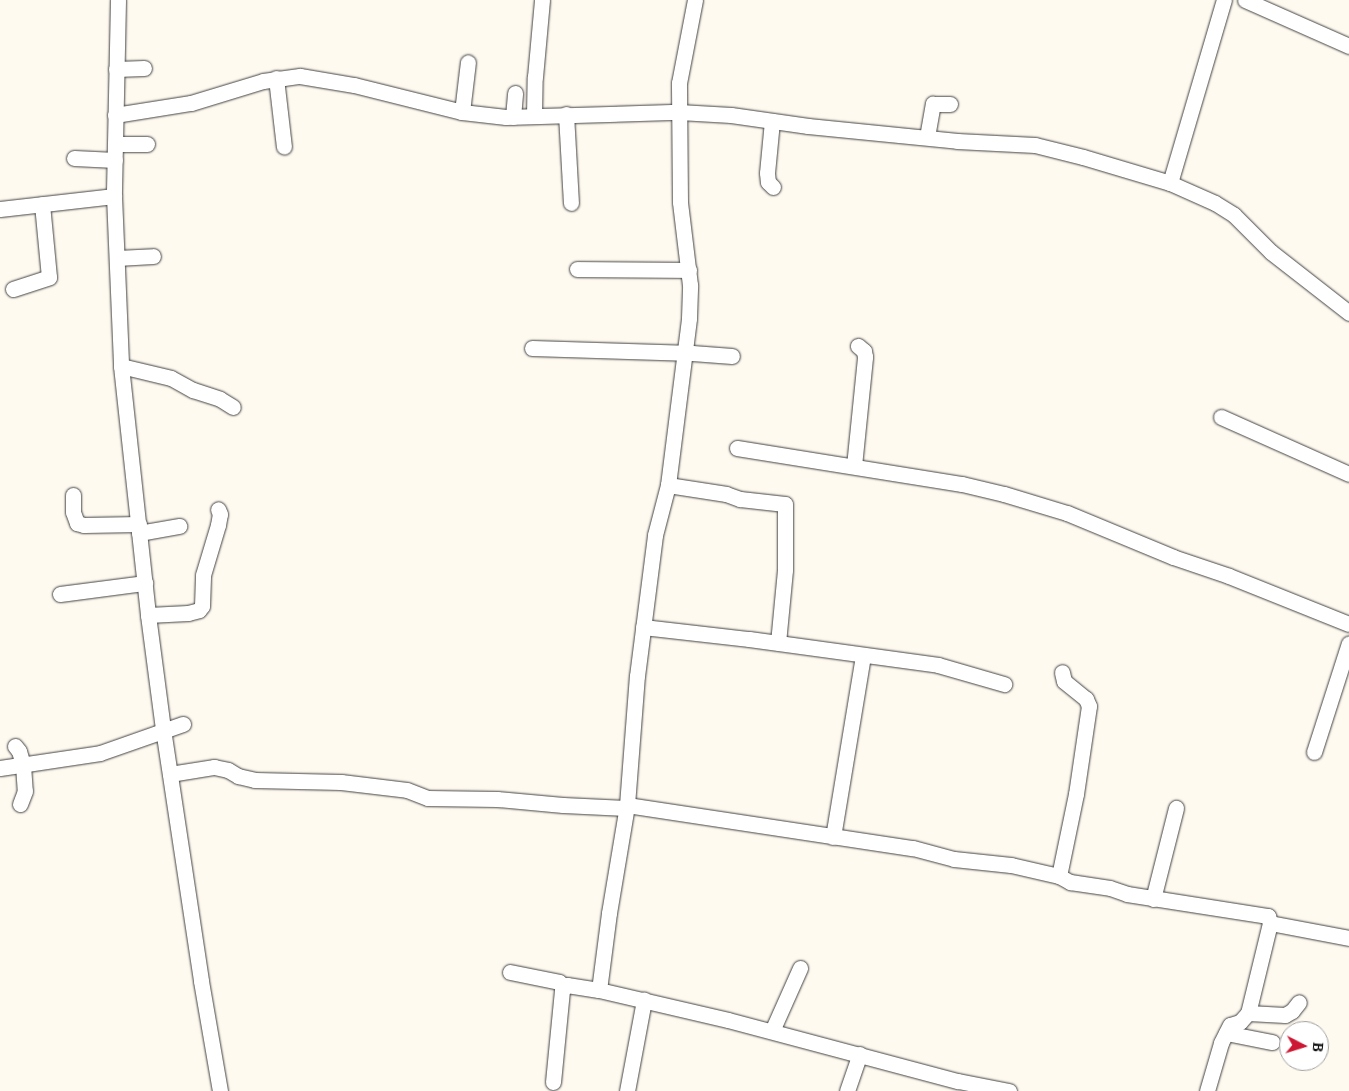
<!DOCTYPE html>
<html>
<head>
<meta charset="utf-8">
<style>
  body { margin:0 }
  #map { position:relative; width:1349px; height:1091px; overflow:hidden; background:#fffaf0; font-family:"IBM Plex Serif",serif }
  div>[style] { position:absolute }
  .roads { filter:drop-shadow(0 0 1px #424242) drop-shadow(0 0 1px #424242) }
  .minor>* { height:15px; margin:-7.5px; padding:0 7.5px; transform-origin:7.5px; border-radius:7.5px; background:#fff }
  span { translate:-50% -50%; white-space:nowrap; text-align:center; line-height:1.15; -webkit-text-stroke:5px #fff; paint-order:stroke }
  .north { position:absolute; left:1279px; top:1021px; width:50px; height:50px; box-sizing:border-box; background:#fff; border:1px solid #9f9f9f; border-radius:50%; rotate:95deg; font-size:14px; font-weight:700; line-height:20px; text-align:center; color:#0f0f0f }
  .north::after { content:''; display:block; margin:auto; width:18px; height:22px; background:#cd1833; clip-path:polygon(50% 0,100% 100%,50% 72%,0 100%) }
</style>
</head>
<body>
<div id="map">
  <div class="roads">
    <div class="minor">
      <i style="left:118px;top:0;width:196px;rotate:91.2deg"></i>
      <i style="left:114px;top:196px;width:170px;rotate:87.6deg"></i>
      <i style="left:121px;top:366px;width:250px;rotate:83.8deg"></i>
      <i style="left:148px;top:615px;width:115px;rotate:82.5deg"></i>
      <i style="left:163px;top:729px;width:255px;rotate:81.4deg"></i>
      <i style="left:201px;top:981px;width:112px;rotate:80.2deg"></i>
      <i style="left:1245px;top:0;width:114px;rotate:23.9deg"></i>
      <i style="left:116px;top:69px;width:28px;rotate:-2deg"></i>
      <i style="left:276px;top:78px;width:69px;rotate:83.4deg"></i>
      <i style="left:462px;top:112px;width:50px;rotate:-83.2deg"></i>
      <i style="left:566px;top:114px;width:89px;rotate:86.8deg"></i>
      <i style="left:115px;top:115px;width:77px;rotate:-9deg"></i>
      <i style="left:191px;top:103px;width:75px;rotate:-17deg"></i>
      <i style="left:263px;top:81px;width:37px;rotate:-8deg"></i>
      <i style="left:300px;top:76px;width:55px;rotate:9.5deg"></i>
      <i style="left:354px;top:85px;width:111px;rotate:14deg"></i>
      <i style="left:462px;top:112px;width:44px;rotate:6.5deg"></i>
      <i style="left:506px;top:117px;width:173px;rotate:-1.7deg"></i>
      <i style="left:679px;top:112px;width:52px;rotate:3.3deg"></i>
      <i style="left:731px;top:115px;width:78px;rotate:8.1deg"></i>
      <i style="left:808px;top:126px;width:150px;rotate:5.7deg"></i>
      <i style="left:957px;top:141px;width:78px;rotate:2.9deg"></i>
      <i style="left:1035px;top:145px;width:49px;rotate:14deg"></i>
      <i style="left:1083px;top:157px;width:91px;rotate:16.6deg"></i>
      <i style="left:1170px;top:183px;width:49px;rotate:24deg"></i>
      <i style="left:1215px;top:203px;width:22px;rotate:32deg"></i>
      <i style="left:1234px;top:215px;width:52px;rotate:45deg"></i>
      <i style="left:1271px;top:252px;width:99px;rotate:38deg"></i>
      <i style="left:534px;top:116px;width:39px;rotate:-89deg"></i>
      <i style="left:535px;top:77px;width:77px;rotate:-84.8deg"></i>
      <i style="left:513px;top:117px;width:24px;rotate:-85deg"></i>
      <i style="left:772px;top:121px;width:52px;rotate:95.5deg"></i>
      <i style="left:767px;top:173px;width:9px;rotate:84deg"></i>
      <i style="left:768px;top:182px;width:7px;rotate:45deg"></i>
      <i style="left:927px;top:137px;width:34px;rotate:-80deg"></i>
      <i style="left:933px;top:104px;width:17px"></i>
      <i style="left:115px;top:144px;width:32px"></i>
      <i style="left:74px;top:158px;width:41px;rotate:2.8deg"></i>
      <i style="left:1170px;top:183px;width:191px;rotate:-73.6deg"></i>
      <i style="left:0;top:209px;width:115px;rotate:-6.5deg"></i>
      <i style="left:117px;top:258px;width:36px;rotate:-3deg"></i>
      <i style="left:577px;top:269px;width:112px;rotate:0.5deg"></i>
      <i style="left:13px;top:289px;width:38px;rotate:-18deg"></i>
      <i style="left:49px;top:277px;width:73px;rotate:-95.5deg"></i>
      <i style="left:532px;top:348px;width:160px;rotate:1.8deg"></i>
      <i style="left:692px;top:353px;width:40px;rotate:4.3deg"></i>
      <i style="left:121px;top:366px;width:51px;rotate:13.5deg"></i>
      <i style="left:171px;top:378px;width:25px;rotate:29deg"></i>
      <i style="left:193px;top:390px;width:28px;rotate:18deg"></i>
      <i style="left:220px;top:399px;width:15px;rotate:32deg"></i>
      <i style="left:1221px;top:417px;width:140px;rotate:24deg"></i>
      <i style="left:737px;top:448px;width:228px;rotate:9.1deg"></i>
      <i style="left:962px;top:484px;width:43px;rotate:13.4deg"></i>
      <i style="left:1004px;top:494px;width:66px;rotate:16.8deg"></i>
      <i style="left:1067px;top:513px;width:115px;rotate:22.5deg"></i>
      <i style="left:1173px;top:557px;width:59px;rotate:18.7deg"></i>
      <i style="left:1229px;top:576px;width:129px;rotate:21.8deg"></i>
      <i style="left:854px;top:466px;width:110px;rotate:-84.2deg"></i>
      <i style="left:865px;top:357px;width:6px;rotate:-99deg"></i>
      <i style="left:864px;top:351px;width:8px;rotate:-140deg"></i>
      <i style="left:668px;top:485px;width:59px;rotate:8.8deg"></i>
      <i style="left:726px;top:494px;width:15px;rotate:20deg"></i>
      <i style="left:740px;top:499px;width:45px;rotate:6.3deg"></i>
      <i style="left:785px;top:504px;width:66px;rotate:90deg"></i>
      <i style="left:785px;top:570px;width:73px;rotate:95.5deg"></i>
      <i style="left:73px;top:495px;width:17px;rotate:90deg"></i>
      <i style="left:73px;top:512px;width:12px;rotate:70deg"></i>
      <i style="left:77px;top:523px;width:7px;rotate:16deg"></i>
      <i style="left:84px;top:525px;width:55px;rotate:-1deg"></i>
      <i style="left:139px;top:533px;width:41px;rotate:-9.9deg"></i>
      <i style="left:60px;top:594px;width:86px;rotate:-7.4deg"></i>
      <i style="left:148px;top:615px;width:40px;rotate:-2.9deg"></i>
      <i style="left:188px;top:613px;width:11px;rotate:-15deg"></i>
      <i style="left:199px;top:610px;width:5px;rotate:-53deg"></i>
      <i style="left:202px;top:606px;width:31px;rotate:-88deg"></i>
      <i style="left:203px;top:575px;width:52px;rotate:-73.3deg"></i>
      <i style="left:218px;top:525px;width:11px;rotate:-80deg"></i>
      <i style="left:220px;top:514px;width:5px;rotate:-112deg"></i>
      <i style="left:643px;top:627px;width:107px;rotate:6.5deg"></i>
      <i style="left:749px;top:639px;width:191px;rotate:7.8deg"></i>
      <i style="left:938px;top:665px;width:69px;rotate:16.1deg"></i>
      <i style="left:15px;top:746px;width:6px;rotate:51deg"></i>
      <i style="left:19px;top:751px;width:15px;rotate:74deg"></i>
      <i style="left:23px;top:765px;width:26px;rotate:86deg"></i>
      <i style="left:25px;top:791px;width:14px;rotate:111deg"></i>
      <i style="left:1314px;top:752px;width:114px;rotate:-72.2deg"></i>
      <i style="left:0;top:768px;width:101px;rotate:-8.5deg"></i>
      <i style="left:100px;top:753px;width:88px;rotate:-19.3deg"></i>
      <i style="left:170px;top:774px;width:45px;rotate:-9deg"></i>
      <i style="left:214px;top:767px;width:14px;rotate:12deg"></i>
      <i style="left:228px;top:770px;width:12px;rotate:31deg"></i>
      <i style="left:238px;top:776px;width:17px;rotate:13deg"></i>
      <i style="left:255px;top:780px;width:86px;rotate:1.3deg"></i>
      <i style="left:341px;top:782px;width:66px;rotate:6.9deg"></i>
      <i style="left:407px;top:790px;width:22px;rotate:21deg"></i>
      <i style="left:428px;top:798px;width:69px;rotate:0.8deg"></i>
      <i style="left:497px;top:799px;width:66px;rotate:5.2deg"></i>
      <i style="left:563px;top:805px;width:63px;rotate:2.7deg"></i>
      <i style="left:627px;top:805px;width:289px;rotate:8.6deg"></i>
      <i style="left:913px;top:848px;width:42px;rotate:15deg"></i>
      <i style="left:954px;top:859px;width:57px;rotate:6deg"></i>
      <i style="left:1011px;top:865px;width:49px;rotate:12.9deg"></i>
      <i style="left:1059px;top:876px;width:13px;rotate:29deg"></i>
      <i style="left:1070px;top:882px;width:40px;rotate:8.5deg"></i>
      <i style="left:1110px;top:888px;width:18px;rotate:19deg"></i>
      <i style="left:1127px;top:894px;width:143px;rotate:8.9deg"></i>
      <i style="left:1268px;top:916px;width:7px;rotate:74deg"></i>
      <i style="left:1270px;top:923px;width:93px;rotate:103.7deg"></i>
      <i style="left:1248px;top:1013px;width:12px;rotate:132deg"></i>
      <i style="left:1240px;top:1022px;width:10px;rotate:163deg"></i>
      <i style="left:1230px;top:1025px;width:20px;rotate:117deg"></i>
      <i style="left:1221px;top:1043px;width:50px;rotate:106.3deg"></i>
      <i style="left:833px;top:837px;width:184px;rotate:-80.6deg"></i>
      <i style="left:1059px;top:876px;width:84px;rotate:-78.3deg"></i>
      <i style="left:1076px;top:794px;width:89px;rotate:-81.6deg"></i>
      <i style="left:1089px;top:706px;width:8px;rotate:-113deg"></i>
      <i style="left:1086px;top:699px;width:28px;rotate:-141deg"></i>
      <i style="left:1064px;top:681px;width:9px;rotate:-103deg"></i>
      <i style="left:1153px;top:899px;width:94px;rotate:-75.8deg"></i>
      <i style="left:1270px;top:923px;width:80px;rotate:10.8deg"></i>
      <i style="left:510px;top:972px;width:50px;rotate:11.5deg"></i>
      <i style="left:559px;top:982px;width:6px;rotate:39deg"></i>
      <i style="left:599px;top:990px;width:78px;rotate:-82.6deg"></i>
      <i style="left:609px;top:913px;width:109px;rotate:-80.5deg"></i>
      <i style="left:627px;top:805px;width:129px;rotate:-85.6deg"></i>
      <i style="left:637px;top:676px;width:142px;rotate:-82.7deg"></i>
      <i style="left:655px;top:535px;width:52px;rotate:-75.4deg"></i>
      <i style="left:668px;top:485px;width:168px;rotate:-82.8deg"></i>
      <i style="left:689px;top:318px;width:33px;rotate:-88deg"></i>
      <i style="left:690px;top:285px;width:84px;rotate:-96.9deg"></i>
      <i style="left:680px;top:202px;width:119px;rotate:-90.5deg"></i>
      <i style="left:679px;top:83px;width:85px;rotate:-79.1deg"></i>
      <i style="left:1248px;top:1013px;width:37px;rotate:3deg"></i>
      <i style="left:1285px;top:1015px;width:8px;rotate:-30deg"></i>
      <i style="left:1292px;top:1011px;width:11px;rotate:-52deg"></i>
      <i style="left:772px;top:1031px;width:69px;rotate:-66deg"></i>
      <i style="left:1226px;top:1033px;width:47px;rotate:11.1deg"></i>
      <i style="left:553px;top:1082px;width:92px;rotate:-84.4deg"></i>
      <i style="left:562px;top:990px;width:7px;rotate:-45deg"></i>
      <i style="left:567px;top:985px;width:32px;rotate:9deg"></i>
      <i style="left:599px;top:990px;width:132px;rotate:13.1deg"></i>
      <i style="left:728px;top:1020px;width:238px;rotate:14.9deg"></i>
      <i style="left:958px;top:1081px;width:52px;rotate:11.1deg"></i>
      <i style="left:627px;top:1091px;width:93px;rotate:-79.4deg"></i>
      <i style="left:847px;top:1091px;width:39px;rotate:-71deg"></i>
    </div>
  </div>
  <div class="north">B</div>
</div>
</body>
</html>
